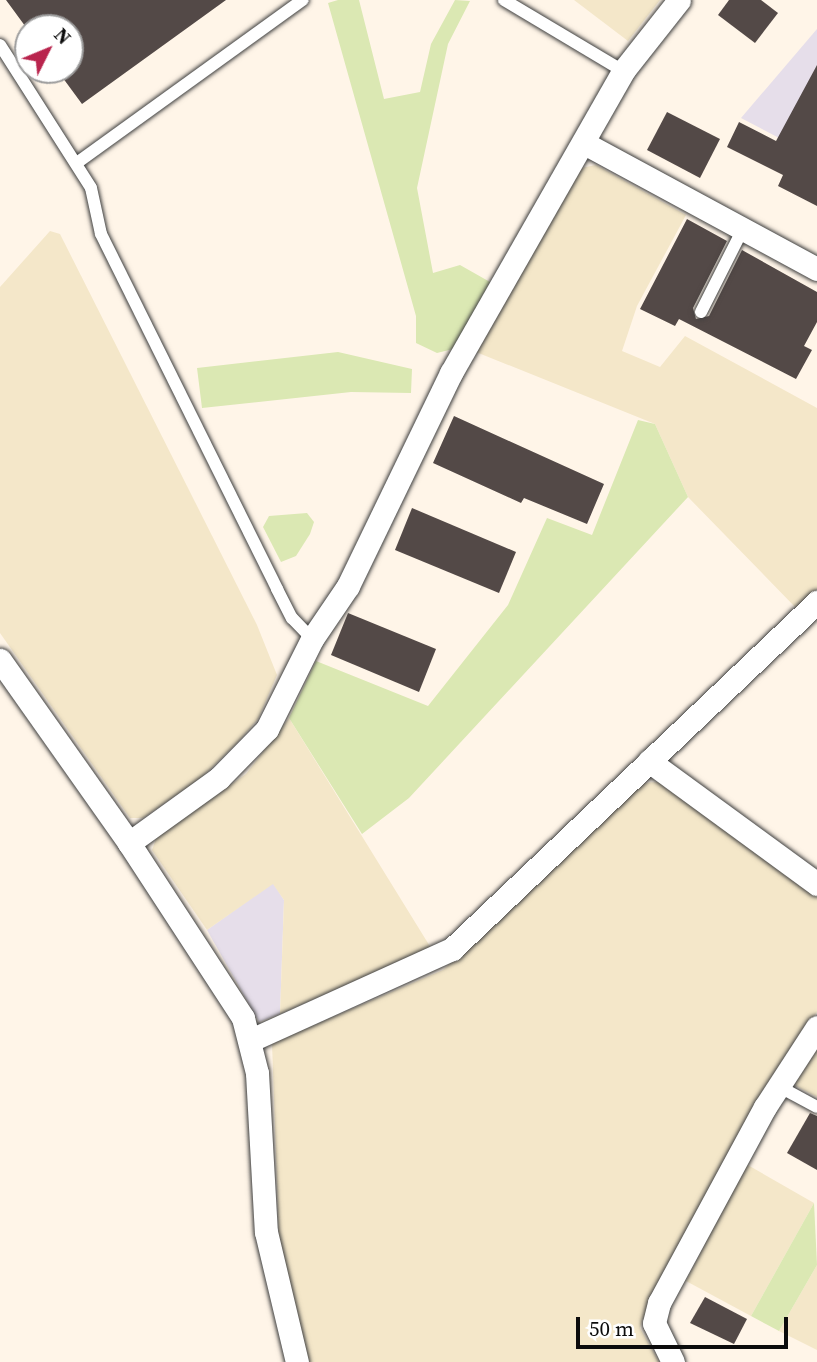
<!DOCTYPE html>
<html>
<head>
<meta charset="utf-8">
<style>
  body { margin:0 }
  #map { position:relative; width:817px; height:1362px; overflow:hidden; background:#fff5e8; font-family:"Source Serif 4",serif }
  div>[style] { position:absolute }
  .industrial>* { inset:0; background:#e6deea }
  .farmland>* { inset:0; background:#f4e7c9 }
  .green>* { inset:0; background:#dbe8b3 }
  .building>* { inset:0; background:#534947 }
  .roads { filter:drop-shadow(0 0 2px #3e3e3e) drop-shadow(0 0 2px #3e3e3e) }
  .service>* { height:12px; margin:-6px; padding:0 6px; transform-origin:6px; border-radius:6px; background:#fff }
  .minor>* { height:23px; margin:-11.5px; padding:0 11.5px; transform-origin:11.5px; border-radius:11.5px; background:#fff }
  span { translate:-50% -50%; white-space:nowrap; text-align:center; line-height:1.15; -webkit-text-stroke:7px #fff; paint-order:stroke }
  .north { position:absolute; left:14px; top:14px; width:70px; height:70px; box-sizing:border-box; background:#fff; border:2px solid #9d9d9d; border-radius:50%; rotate:47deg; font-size:19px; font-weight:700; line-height:28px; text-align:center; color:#0b0b0b }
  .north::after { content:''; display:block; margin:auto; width:24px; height:32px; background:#b9244d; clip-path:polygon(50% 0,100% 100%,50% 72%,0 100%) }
  .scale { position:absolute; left:576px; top:1317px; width:212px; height:32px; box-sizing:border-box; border:4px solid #0b0b0b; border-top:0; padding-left:9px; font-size:21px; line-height:24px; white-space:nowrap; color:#0b0b0b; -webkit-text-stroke:5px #fff; paint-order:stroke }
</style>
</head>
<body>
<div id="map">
  <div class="industrial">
    <i style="clip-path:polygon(817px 29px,817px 158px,741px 118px)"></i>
    <i style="clip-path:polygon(273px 883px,284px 900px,280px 1014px,259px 1022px,207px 930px)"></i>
  </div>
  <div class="farmland">
    <i style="clip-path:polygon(574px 0,660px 0,628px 41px)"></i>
    <i style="clip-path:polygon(596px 165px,686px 215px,637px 306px,622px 351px,660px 367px,685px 336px,817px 408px,817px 589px,796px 608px,688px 497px,655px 424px,476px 352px,581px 168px)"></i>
    <i style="clip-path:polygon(50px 231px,60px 234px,257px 625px,277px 675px,258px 719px,237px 743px,201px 778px,143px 818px,130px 818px,0 633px,0 287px)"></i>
    <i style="clip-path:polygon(289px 718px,431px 948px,280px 1014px,284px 900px,273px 884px,207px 930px,152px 850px,157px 836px,246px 774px)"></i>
    <i style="clip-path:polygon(659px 782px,817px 897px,817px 1012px,780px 1064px,642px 1321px,640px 1328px,659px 1362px,308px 1362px,279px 1240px,272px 1043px,443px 970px,640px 783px)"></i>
    <i style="clip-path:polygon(817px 1042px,817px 1097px,796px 1086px,793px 1076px)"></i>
    <i style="clip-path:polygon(746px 1164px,814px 1203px,751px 1316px,686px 1281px)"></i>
    <i style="clip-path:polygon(817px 1265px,817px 1350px,779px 1331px)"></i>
  </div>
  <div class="green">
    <i style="clip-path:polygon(338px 0,359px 0,384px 99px,420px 92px,431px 44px,455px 0,470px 1px,448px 44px,417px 188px,433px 273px,460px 265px,490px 282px,453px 349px,437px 353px,416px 343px,416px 316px,328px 3px)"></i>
    <i style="clip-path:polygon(338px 352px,412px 369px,411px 393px,351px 392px,202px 408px,197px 368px)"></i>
    <i style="clip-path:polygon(638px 420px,655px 424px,688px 497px,409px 798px,362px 834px,289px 718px,316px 661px,428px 706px,508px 605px,547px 518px,592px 535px)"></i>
    <i style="clip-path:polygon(307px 513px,314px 522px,310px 534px,296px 556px,281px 562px,263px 527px,269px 516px)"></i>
    <i style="clip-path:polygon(814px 1203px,817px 1265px,779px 1331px,751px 1316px)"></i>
  </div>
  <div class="building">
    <i style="clip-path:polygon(6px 0,226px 0,82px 104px,57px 70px,70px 70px,70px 28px,28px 30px)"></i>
    <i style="clip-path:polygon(729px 0,761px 0,778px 13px,755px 43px,718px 15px)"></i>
    <i style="clip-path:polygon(817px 65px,817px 206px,778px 186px,783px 175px,727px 147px,739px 122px,776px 141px)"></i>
    <i style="clip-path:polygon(667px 112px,720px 139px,700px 178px,647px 150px)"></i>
    <i style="clip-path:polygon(687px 219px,727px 241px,693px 308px,696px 319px,709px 316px,742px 250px,817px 292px,817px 322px,804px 346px,812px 350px,796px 379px,679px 319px,675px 326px,640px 309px)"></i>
    <i style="clip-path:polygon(454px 416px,604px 484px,587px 524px,524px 498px,521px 503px,433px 463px)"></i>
    <i style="clip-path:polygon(412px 508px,516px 552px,499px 593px,395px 550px)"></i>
    <i style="clip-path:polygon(348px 613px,436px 649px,419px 692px,331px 655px)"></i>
    <i style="clip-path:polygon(810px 1113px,817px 1116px,817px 1170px,787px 1153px)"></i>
    <i style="clip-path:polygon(705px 1297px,747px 1319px,734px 1344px,690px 1323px)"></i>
  </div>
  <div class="roads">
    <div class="service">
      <i style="left:504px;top:0;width:139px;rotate:30.8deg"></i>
      <i style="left:0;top:45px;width:169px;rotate:57.5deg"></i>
      <i style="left:91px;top:188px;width:47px;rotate:77.7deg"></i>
      <i style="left:101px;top:234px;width:396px;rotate:63.6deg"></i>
      <i style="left:277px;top:589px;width:33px;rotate:63deg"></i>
      <i style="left:292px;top:618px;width:29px;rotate:46deg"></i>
      <i style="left:78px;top:162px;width:277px;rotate:-35.8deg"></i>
      <i style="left:701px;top:312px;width:91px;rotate:-63.2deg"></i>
      <i style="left:778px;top:1086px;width:44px;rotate:28.3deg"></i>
    </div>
    <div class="minor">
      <i style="left:584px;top:143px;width:265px;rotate:28.4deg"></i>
      <i style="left:0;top:660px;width:224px;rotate:54.8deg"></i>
      <i style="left:129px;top:843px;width:209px;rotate:56.9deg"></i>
      <i style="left:243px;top:1018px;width:57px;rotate:75.7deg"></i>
      <i style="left:257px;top:1073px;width:159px;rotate:86.8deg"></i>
      <i style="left:266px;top:1232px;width:134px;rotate:76.6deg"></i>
      <i style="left:649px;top:761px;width:208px;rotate:36.2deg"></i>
      <i style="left:129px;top:843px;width:111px;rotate:-35.8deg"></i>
      <i style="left:219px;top:778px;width:69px;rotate:-45.6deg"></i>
      <i style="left:267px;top:729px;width:101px;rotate:-63.4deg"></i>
      <i style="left:312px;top:639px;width:64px;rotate:-55.8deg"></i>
      <i style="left:348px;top:586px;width:237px;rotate:-64.2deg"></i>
      <i style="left:451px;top:373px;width:348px;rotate:-60.3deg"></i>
      <i style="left:623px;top:71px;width:90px;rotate:-51.7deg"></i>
      <i style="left:251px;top:1040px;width:221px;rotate:-24.4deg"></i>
      <i style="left:452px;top:949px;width:504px;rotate:-43.55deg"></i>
      <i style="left:673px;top:1362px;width:43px;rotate:-116deg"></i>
      <i style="left:654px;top:1323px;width:21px;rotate:-76deg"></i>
      <i style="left:659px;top:1303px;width:223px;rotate:-61.6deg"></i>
      <i style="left:765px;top:1107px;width:95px;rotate:-57deg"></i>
    </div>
  </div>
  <div class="north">N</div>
  <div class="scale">50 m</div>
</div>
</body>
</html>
